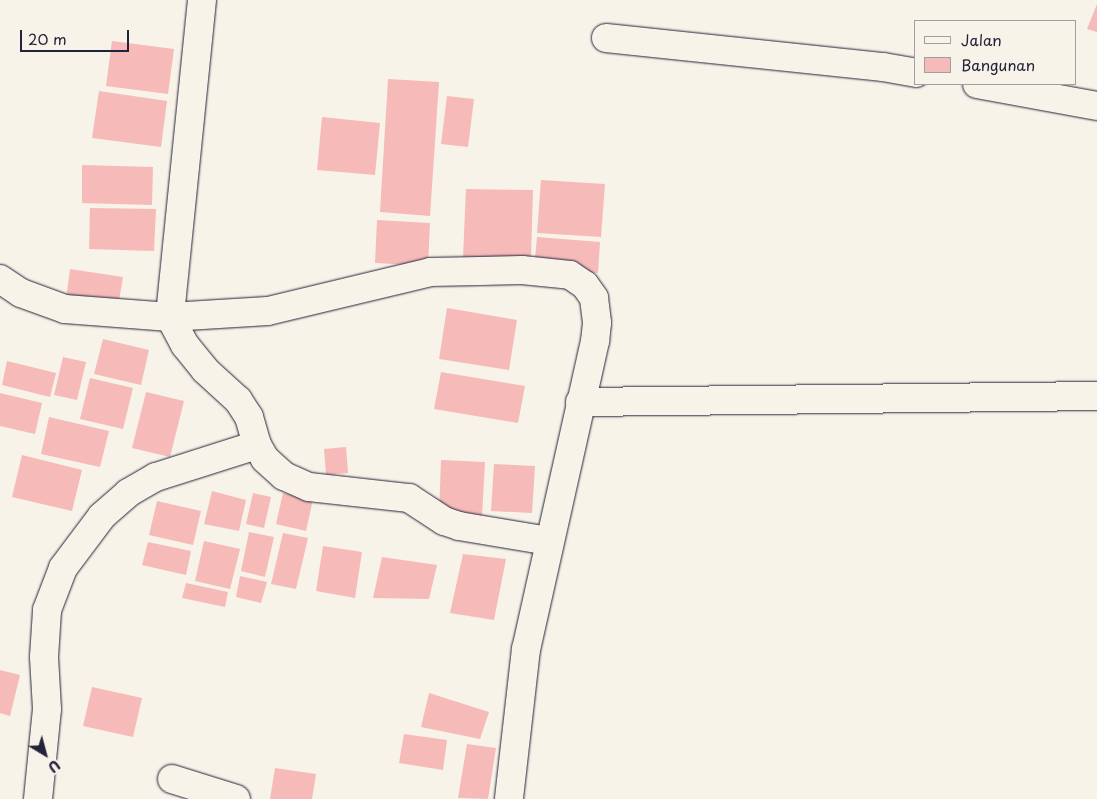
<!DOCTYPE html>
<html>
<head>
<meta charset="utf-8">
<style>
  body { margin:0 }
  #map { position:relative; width:1097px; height:799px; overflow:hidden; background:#f7f3e8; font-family:"Playpen Sans",sans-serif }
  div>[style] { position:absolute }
  .building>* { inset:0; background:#f6bab9 }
  .roads { filter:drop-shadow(0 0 1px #22223b) drop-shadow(0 0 1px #22223b) }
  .street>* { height:28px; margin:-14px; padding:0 14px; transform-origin:14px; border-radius:14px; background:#f7f3e8 }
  span { translate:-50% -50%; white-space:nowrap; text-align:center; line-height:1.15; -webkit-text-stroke:4.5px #f7f3e8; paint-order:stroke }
  .legend { position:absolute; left:914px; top:20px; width:162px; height:65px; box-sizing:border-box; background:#f7f3e8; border:1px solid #a29fa3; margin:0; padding:6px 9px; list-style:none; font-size:15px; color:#22223b }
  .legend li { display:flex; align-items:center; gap:10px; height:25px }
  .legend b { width:25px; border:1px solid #a29fa3 }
  .north { position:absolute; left:20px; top:729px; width:50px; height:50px; -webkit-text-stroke:4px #f7f3e8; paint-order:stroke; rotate:143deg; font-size:14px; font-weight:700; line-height:20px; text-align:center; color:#22223b }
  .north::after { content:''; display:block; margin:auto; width:18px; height:22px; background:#22223b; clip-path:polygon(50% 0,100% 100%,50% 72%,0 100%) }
  .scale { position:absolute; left:20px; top:30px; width:109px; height:22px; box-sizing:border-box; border:2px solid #22223b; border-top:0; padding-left:6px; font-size:15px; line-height:18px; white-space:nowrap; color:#22223b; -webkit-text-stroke:4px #f7f3e8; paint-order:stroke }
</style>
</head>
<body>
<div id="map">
  <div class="building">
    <i style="clip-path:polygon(1097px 4px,1097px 32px,1087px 29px)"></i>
    <i style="clip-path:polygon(112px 41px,174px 49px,168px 94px,106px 86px)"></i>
    <i style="clip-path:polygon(388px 79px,439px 82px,430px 216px,380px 212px)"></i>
    <i style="clip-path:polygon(99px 91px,167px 101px,161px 147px,92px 138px)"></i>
    <i style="clip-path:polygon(447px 96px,474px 99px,468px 147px,441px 144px)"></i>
    <i style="clip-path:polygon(322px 117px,380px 123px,375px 175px,317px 170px)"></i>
    <i style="clip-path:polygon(82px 165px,153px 167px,152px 205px,82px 203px)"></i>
    <i style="clip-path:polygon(541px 180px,605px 184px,601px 237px,537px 233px)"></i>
    <i style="clip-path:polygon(466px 189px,533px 190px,531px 260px,463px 258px)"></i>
    <i style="clip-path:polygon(90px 208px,156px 209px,154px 251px,89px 249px)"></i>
    <i style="clip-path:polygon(377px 220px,430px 223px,428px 266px,375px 263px)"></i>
    <i style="clip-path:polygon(537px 237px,600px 242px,598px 273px,534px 269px)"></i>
    <i style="clip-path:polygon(70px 269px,123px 277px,118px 307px,66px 300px)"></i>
    <i style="clip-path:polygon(447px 308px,517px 320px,509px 370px,439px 359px)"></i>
    <i style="clip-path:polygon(103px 339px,149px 350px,141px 385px,94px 374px)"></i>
    <i style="clip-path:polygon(63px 357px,86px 362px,77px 400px,54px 395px)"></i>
    <i style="clip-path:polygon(7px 361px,56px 373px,50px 397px,2px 385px)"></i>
    <i style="clip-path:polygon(441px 372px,525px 386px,518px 423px,434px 409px)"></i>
    <i style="clip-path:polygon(90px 378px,133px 388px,123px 429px,80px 419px)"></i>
    <i style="clip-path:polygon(146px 392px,184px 401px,170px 457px,132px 448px)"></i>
    <i style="clip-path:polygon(0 393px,42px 403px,35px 434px,0 426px)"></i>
    <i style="clip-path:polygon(49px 417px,109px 431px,100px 467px,41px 454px)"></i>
    <i style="clip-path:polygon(346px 447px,348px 473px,326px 475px,324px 449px)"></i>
    <i style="clip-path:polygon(22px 455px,82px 470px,72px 511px,12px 497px)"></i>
    <i style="clip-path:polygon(441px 460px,485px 462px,482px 517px,439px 515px)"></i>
    <i style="clip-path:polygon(494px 464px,535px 466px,532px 513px,491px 511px)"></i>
    <i style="clip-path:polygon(212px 491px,246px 500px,239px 531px,204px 524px)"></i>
    <i style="clip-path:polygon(253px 493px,271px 497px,264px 528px,246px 524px)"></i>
    <i style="clip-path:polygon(283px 493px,313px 499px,306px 531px,276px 524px)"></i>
    <i style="clip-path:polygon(157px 501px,201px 511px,193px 545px,149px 535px)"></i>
    <i style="clip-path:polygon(249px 532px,274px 537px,265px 577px,241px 571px)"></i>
    <i style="clip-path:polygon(283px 533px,308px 538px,296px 589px,271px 584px)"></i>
    <i style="clip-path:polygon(204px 541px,240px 549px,230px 589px,195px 581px)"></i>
    <i style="clip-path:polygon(148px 542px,191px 551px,186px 575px,142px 565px)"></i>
    <i style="clip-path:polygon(323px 546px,362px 552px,355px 598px,316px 591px)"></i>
    <i style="clip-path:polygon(463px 554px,506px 559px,494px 620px,450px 613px)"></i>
    <i style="clip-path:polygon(382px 557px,437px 565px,429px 599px,373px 598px)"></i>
    <i style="clip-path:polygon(240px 576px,267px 582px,261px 603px,236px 597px)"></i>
    <i style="clip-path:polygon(186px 583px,228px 592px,225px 607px,182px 598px)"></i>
    <i style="clip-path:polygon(0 670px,20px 675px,10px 716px,0 713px)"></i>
    <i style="clip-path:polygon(92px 687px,142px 698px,133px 737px,83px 726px)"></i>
    <i style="clip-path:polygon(429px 693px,489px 712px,480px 739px,421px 727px)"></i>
    <i style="clip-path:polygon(404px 734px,447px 740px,443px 770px,399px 763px)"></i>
    <i style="clip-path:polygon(467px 744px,496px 748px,488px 799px,458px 798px)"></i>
    <i style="clip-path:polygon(275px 768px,316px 774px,312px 799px,270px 799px)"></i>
  </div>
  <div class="roads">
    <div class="street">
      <i style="left:202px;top:0;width:319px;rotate:95.8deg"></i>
      <i style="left:170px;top:317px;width:32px;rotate:62deg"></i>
      <i style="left:185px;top:345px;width:32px;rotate:51deg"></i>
      <i style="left:205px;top:370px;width:45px;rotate:42.3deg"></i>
      <i style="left:238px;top:400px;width:20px;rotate:57deg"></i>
      <i style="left:249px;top:417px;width:29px;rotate:74deg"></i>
      <i style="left:257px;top:445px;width:16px;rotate:60deg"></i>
      <i style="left:265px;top:459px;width:25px;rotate:42deg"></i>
      <i style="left:284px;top:476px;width:27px;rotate:24deg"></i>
      <i style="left:309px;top:487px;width:101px;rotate:6.3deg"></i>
      <i style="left:409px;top:498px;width:42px;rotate:33.3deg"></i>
      <i style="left:444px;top:521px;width:16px;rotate:18deg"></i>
      <i style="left:459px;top:526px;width:91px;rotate:9.5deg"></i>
      <i style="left:606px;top:38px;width:279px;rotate:6deg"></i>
      <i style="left:883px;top:67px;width:34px;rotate:10deg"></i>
      <i style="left:977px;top:84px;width:122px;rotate:10.4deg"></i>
      <i style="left:0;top:279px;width:25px;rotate:34deg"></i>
      <i style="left:21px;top:293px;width:47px;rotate:20deg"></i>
      <i style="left:65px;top:309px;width:105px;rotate:4.4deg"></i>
      <i style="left:170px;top:317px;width:98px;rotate:-3.5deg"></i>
      <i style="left:268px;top:311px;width:167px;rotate:-13.5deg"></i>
      <i style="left:430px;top:272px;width:92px;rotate:-1.2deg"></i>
      <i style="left:522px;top:270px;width:48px;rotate:5.9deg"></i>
      <i style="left:570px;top:275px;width:18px;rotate:34deg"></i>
      <i style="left:585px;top:285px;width:16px;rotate:55deg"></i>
      <i style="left:594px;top:298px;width:25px;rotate:83deg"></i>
      <i style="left:597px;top:323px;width:18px;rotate:96deg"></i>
      <i style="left:595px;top:341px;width:316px;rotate:102.6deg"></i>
      <i style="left:526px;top:649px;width:151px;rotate:96.5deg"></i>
      <i style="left:580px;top:402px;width:517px;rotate:-0.66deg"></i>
      <i style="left:172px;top:779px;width:67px;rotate:17.4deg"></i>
      <i style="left:38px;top:799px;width:90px;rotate:-84.3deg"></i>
      <i style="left:47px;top:709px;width:52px;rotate:-93.3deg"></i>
      <i style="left:44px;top:657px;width:47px;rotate:-86.3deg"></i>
      <i style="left:47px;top:610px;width:45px;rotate:-69.1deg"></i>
      <i style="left:63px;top:568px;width:65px;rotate:-53.1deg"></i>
      <i style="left:102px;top:516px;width:35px;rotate:-41deg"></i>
      <i style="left:128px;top:493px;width:32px;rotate:-30deg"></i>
      <i style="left:156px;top:477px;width:106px;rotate:-17.6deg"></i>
    </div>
  </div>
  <ul class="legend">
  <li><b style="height:6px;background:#f7f3e8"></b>Jalan</li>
  <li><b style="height:14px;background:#f6bab9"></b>Bangunan</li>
  </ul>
  <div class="north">U</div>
  <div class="scale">20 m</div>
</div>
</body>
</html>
